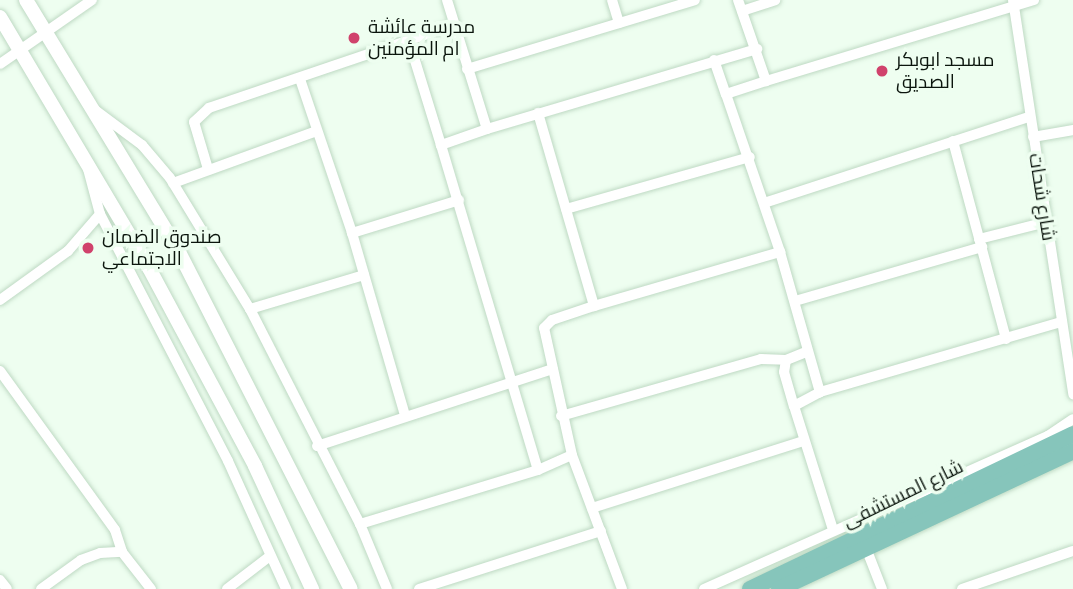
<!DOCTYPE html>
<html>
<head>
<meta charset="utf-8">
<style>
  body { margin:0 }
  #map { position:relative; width:1073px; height:589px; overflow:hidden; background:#eefef0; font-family:Manrope,Cairo,sans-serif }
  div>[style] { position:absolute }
  .roads { filter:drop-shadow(0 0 2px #bed9c3) drop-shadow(0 0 2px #bed9c3) }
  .street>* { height:10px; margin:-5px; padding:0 5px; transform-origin:5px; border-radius:5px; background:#fff }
  .secondary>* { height:14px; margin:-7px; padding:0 7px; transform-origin:7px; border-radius:7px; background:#fff }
  .primary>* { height:16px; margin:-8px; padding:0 8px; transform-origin:8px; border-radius:8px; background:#86c5bb }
  .dots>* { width:19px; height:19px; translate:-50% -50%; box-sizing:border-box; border:4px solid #eefef0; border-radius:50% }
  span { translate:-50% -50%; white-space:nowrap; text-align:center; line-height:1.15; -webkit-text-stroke:7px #eefef0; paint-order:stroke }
  .poi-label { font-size:19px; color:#0b150d }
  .left { translate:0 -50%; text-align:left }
  .street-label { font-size:19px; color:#0b150d }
</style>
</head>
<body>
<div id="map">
  <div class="roads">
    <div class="street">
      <i style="left:447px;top:0;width:135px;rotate:72.8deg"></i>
      <i style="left:487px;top:129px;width:282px;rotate:-16.5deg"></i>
      <i style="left:612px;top:0;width:24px;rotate:73deg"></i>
      <i style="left:738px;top:0;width:86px;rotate:70.9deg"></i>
      <i style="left:766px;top:81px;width:280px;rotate:-16.8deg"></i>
      <i style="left:1013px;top:0;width:399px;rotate:81.3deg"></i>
      <i style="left:742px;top:11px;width:35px;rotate:-18deg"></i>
      <i style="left:409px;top:41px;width:109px;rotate:72.9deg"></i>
      <i style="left:714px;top:60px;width:36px;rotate:71deg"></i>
      <i style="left:726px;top:94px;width:42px;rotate:-18deg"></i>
      <i style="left:0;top:64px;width:112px;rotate:-34.8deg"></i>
      <i style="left:467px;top:69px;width:238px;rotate:-16.8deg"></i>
      <i style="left:300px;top:79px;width:163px;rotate:71.3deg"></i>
      <i style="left:352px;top:233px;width:191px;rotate:73.8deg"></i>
      <i style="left:726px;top:94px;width:167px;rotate:71.1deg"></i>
      <i style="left:780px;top:252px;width:146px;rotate:74.1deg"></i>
      <i style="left:95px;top:110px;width:59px;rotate:36.7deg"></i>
      <i style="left:142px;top:145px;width:43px;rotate:49.7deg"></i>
      <i style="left:170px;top:178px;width:153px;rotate:58.6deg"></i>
      <i style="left:250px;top:309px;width:242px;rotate:62.9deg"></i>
      <i style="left:360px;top:524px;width:70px;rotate:67.4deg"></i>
      <i style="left:538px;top:113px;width:201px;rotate:73.8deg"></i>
      <i style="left:487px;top:129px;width:49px;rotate:160.8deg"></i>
      <i style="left:441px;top:145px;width:339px;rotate:73.4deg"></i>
      <i style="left:1033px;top:137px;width:41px;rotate:-9.9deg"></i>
      <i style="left:953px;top:141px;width:205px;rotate:75deg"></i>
      <i style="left:88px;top:169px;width:47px;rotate:75.1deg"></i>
      <i style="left:100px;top:214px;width:278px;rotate:62.6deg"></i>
      <i style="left:228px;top:461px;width:141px;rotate:65.6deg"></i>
      <i style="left:208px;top:169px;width:49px;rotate:-106.6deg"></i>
      <i style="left:194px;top:122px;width:21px;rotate:-43deg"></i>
      <i style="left:209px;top:108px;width:259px;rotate:-18.7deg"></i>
      <i style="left:173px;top:183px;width:153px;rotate:-19.9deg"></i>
      <i style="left:764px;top:203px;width:279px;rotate:-18deg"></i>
      <i style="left:566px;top:209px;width:191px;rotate:-15.8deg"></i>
      <i style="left:352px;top:233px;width:112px;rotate:-17.1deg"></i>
      <i style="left:979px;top:239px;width:69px;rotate:-14.2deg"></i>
      <i style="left:0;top:300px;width:84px;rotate:-35.8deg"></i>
      <i style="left:68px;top:251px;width:49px;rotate:-49.1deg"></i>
      <i style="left:795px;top:301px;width:195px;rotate:-16.1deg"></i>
      <i style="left:250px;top:309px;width:119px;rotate:-16.6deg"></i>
      <i style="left:806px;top:352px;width:22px;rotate:158deg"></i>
      <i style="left:786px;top:360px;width:12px;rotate:99deg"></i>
      <i style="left:784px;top:372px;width:35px;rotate:74deg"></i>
      <i style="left:794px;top:406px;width:30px;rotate:-28deg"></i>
      <i style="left:820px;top:392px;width:251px;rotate:-16.2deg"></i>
      <i style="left:0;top:371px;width:196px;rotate:54.1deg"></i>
      <i style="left:115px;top:530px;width:23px;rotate:72deg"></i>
      <i style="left:122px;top:552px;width:47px;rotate:51.9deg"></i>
      <i style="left:794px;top:406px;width:130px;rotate:72.5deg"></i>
      <i style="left:561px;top:416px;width:208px;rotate:-15.9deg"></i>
      <i style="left:761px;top:359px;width:25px;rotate:2deg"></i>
      <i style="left:317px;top:446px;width:248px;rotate:-18.1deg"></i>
      <i style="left:592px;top:508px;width:221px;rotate:-17.6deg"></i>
      <i style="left:360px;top:524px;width:186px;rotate:-16.9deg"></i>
      <i style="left:538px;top:470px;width:37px;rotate:-24deg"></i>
      <i style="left:866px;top:548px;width:44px;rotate:68.7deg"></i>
      <i style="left:0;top:580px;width:11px;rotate:52deg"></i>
      <i style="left:41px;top:589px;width:49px;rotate:-35.9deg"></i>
      <i style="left:81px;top:560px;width:20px;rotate:-20deg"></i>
      <i style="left:100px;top:553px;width:22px;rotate:-3deg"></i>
      <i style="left:227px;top:589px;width:54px;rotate:-37.5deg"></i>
      <i style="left:419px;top:589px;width:191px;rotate:-17.7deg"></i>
      <i style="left:622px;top:589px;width:143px;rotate:-110.5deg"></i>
      <i style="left:572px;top:455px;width:130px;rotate:-102.4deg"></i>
      <i style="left:544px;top:328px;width:11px;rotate:-45deg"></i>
      <i style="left:552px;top:320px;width:44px;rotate:-18.4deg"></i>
      <i style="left:594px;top:306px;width:194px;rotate:-16.2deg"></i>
      <i style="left:704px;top:589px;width:376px;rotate:-24deg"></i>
      <i style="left:1048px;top:436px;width:30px;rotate:-34deg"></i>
      <i style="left:962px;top:589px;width:117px;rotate:-18.9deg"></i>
    </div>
    <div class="secondary">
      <i style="left:26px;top:0;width:295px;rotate:58.7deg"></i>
      <i style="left:179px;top:252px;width:378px;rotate:63deg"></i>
      <i style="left:0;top:17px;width:292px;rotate:59.3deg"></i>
      <i style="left:149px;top:268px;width:225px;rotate:61.8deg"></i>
      <i style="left:255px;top:466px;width:136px;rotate:65.1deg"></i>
    </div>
    <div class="primary">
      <i style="left:750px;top:589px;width:358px;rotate:-25.6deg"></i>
      <i style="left:779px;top:589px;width:325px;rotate:-25.1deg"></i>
    </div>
  </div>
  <div class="dots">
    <i style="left:354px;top:38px;background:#d0426c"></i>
    <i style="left:882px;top:71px;background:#d0426c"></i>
    <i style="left:88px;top:248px;background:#d0426c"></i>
  </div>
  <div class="poi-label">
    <span class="left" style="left:368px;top:38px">مدرسة عائشة<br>ام المؤمنين</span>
    <span class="left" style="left:896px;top:71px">مسجد ابوبكر<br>الصديق</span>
    <span class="left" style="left:102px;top:248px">صندوق الضمان<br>الاجتماعي</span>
  </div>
  <div class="street-label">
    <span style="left:1042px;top:197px;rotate:81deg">شارع شحات</span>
    <span style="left:903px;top:494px;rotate:-26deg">شارع المستشفى</span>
  </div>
</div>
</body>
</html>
